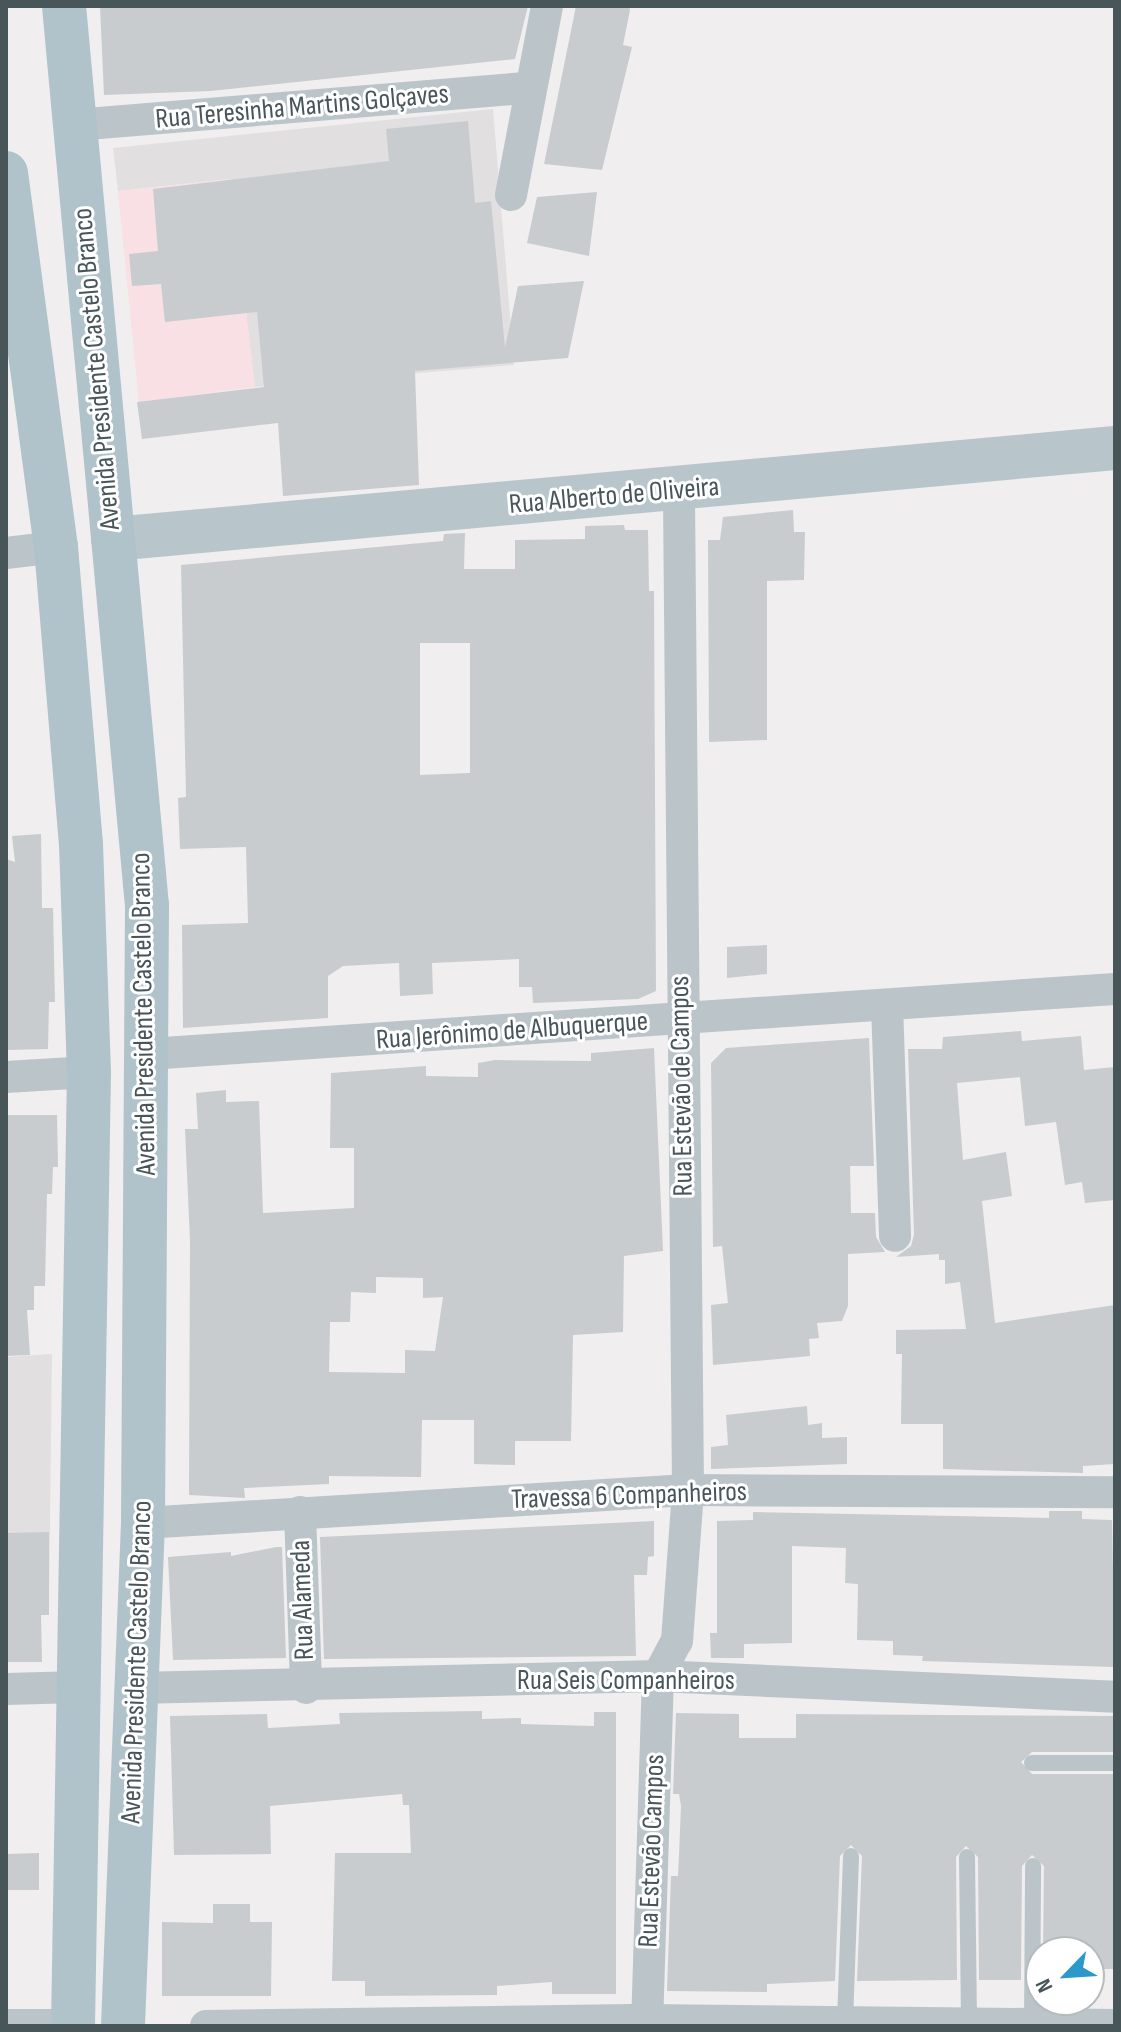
<!DOCTYPE html>
<html>
<head>
<meta charset="utf-8">
<style>
  body { margin:0 }
  #map { position:relative; width:1121px; height:2032px; overflow:hidden; background:#f0eeee; font-family:"Sofia Sans Condensed",sans-serif }
  div>[style] { position:absolute }
  .education>* { inset:0; background:#e1dfe0 }
  .medical>* { inset:0; background:#f8e0e4 }
  .building>* { inset:0; background:#c8cccf }
  .lane>* { height:16px; margin:-8px; padding:0 8px; transform-origin:8px; border-radius:8px; background:#bbc5c9 }
  .street>* { height:32px; margin:-16px; padding:0 16px; transform-origin:16px; border-radius:16px; background:#bbc5c9 }
  .secondary>* { height:44px; margin:-22px; padding:0 22px; transform-origin:22px; border-radius:22px; background:#b8c6cb }
  .primary>* { height:44px; margin:-22px; padding:0 22px; transform-origin:22px; border-radius:22px; background:#b0c3ca }
  span { translate:-50% -50%; white-space:nowrap; text-align:center; line-height:1.15; -webkit-text-stroke:6px #fff; paint-order:stroke }
  .street-label { font-size:28px; color:#485559 }
  .frame { position:absolute; inset:0; border:8px solid #485559; pointer-events:none }
  .north { position:absolute; left:1025px; top:1936px; width:80px; height:80px; box-sizing:border-box; background:#fff; border:2px solid #b6bbbd; border-radius:50%; rotate:245deg; font-size:22px; font-weight:700; line-height:32px; text-align:center; color:#485559 }
  .north::after { content:''; display:block; margin:auto; width:28px; height:36px; background:#2d99cb; clip-path:polygon(50% 0,100% 100%,50% 72%,0 100%) }
</style>
</head>
<body>
<div id="map">
  <div class="education">
    <i style="clip-path:polygon(493px 109px,514px 365px,255px 387px,230px 179px,118px 191px,113px 148px)"></i>
    <i style="clip-path:polygon(52px 1354px,49px 1603px,6px 1604px,6px 1357px)"></i>
  </div>
  <div class="medical">
    <i style="clip-path:polygon(230px 179px,255px 387px,139px 402px,118px 191px)"></i>
  </div>
  <div class="building">
    <i style="clip-path:polygon(100px 6px,390px 8px,528px 6px,515px 59px,210px 91px,104px 95px)"></i>
    <i style="clip-path:polygon(576px 6px,629px 6px,630px 10px,623px 45px,632px 47px,602px 170px,544px 164px)"></i>
    <i style="clip-path:polygon(468px 121px,475px 203px,491px 201px,505px 348px,518px 286px,584px 281px,568px 358px,415px 371px,419px 485px,283px 496px,278px 423px,142px 439px,137px 402px,264px 387px,257px 312px,165px 322px,161px 284px,132px 286px,129px 254px,158px 251px,153px 189px,389px 161px,386px 129px)"></i>
    <i style="clip-path:polygon(597px 192px,589px 256px,527px 243px,537px 197px)"></i>
    <i style="clip-path:polygon(793px 510px,794px 532px,805px 532px,804px 580px,767px 581px,767px 740px,709px 742px,708px 540px,720px 540px,723px 517px)"></i>
    <i style="clip-path:polygon(evenodd,624px 525px,625px 530px,648px 530px,649px 591px,654px 591px,656px 991px,638px 999px,533px 1003px,532px 987px,519px 987px,519px 959px,432px 963px,433px 994px,400px 996px,399px 963px,343px 966px,328px 976px,328px 1018px,183px 1028px,182px 925px,248px 923px,246px 847px,180px 849px,178px 798px,186px 797px,181px 565px,443px 541px,444px 534px,465px 533px,464px 569px,515px 569px,515px 540px,585px 539px,585px 526px,624px 525px,420px 643px,470px 643px,470px 773px,420px 775px,420px 643px)"></i>
    <i style="clip-path:polygon(41px 834px,42px 908px,53px 908px,55px 1002px,49px 1002px,48px 1049px,6px 1050px,6px 859px,15px 862px,12px 836px)"></i>
    <i style="clip-path:polygon(767px 945px,767px 974px,727px 978px,727px 947px)"></i>
    <i style="clip-path:polygon(1021px 1031px,1022px 1041px,1081px 1036px,1084px 1070px,1115px 1067px,1115px 1200px,1085px 1203px,1082px 1182px,1065px 1185px,1056px 1122px,1025px 1126px,1020px 1077px,957px 1083px,963px 1160px,1006px 1152px,1012px 1196px,982px 1201px,995px 1323px,1115px 1305px,1115px 1464px,1083px 1466px,1083px 1473px,943px 1469px,943px 1424px,901px 1424px,902px 1354px,896px 1354px,896px 1330px,966px 1329px,960px 1282px,945px 1284px,945px 1260px,939px 1260px,939px 1254px,896px 1257px,911px 1246px,914px 1235px,908px 1049px,942px 1049px,943px 1037px)"></i>
    <i style="clip-path:polygon(869px 1038px,874px 1166px,850px 1166px,851px 1213px,875px 1213px,876px 1237px,885px 1252px,848px 1254px,848px 1306px,842px 1321px,817px 1323px,819px 1338px,809px 1339px,810px 1356px,713px 1365px,711px 1305px,728px 1303px,722px 1246px,713px 1247px,711px 1063px,726px 1048px)"></i>
    <i style="clip-path:polygon(evenodd,654px 1048px,663px 1251px,624px 1256px,623px 1332px,573px 1335px,571px 1441px,515px 1441px,515px 1465px,474px 1464px,474px 1420px,422px 1420px,421px 1477px,329px 1476px,329px 1484px,244px 1488px,245px 1498px,189px 1495px,190px 1241px,185px 1129px,198px 1129px,196px 1093px,226px 1090px,226px 1102px,259px 1101px,263px 1213px,354px 1208px,354px 1148px,330px 1148px,331px 1073px,426px 1066px,426px 1076px,478px 1077px,478px 1063px,495px 1060px,591px 1061px,591px 1053px,654px 1048px,376px 1277px,423px 1278px,423px 1298px,443px 1297px,435px 1351px,405px 1350px,405px 1373px,329px 1372px,330px 1322px,350px 1322px,351px 1292px,376px 1293px,376px 1277px)"></i>
    <i style="clip-path:polygon(6px 1115px,57px 1115px,58px 1167px,53px 1167px,52px 1194px,47px 1194px,45px 1286px,34px 1286px,34px 1310px,27px 1310px,30px 1355px,6px 1356px)"></i>
    <i style="clip-path:polygon(807px 1406px,808px 1425px,822px 1423px,822px 1438px,847px 1437px,847px 1464px,711px 1469px,711px 1447px,728px 1445px,726px 1415px)"></i>
    <i style="clip-path:polygon(1049px 1511px,1082px 1511px,1082px 1519px,1112px 1520px,1115px 1667px,922px 1661px,923px 1656px,893px 1655px,893px 1641px,857px 1640px,858px 1584px,845px 1583px,846px 1548px,792px 1546px,792px 1643px,744px 1644px,744px 1658px,711px 1658px,710px 1633px,717px 1633px,717px 1521px,753px 1520px,753px 1512px,1049px 1518px)"></i>
    <i style="clip-path:polygon(654px 1521px,654px 1556px,648px 1557px,647px 1575px,634px 1575px,636px 1656px,324px 1659px,320px 1537px)"></i>
    <i style="clip-path:polygon(49px 1532px,49px 1615px,41px 1615px,42px 1662px,6px 1662px,6px 1533px)"></i>
    <i style="clip-path:polygon(276px 1547px,282px 1547px,286px 1658px,173px 1660px,168px 1557px,231px 1552px,231px 1556px)"></i>
    <i style="clip-path:polygon(482px 1711px,482px 1719px,521px 1718px,521px 1724px,594px 1726px,594px 1712px,616px 1712px,616px 1994px,552px 1994px,552px 1982px,497px 1986px,497px 1995px,365px 1996px,365px 1981px,332px 1981px,335px 1853px,411px 1853px,409px 1805px,403px 1805px,402px 1794px,270px 1806px,271px 1854px,174px 1855px,170px 1716px,267px 1714px,268px 1728px,340px 1724px,339px 1713px)"></i>
    <i style="clip-path:polygon(676px 1713px,739px 1714px,739px 1738px,796px 1738px,796px 1714px,1115px 1716px,1115px 1752px,1032px 1752px,1021px 1762px,1032px 1774px,1115px 1774px,1115px 1969px,1089px 1969px,1089px 1952px,1043px 1952px,1044px 1866px,1032px 1855px,1022px 1866px,1021px 1980px,979px 1980px,978px 1857px,966px 1846px,956px 1857px,957px 1980px,857px 1981px,862px 1856px,851px 1845px,840px 1856px,835px 1981px,767px 1984px,767px 1992px,667px 1991px,671px 1876px,678px 1876px,679px 1855px,681px 1806px,679px 1794px,673px 1794px)"></i>
    <i style="clip-path:polygon(39px 1853px,39px 1890px,6px 1890px,6px 1854px)"></i>
    <i style="clip-path:polygon(213px 1904px,250px 1904px,250px 1922px,272px 1922px,271px 1996px,162px 1996px,162px 1922px,213px 1923px)"></i>
  </div>
  <div class="lane">
    <i style="left:1032px;top:1763px;width:83px"></i>
    <i style="left:967px;top:1857px;width:169px;rotate:89.3deg"></i>
    <i style="left:845px;top:2021px;width:165px;rotate:-87.9deg"></i>
    <i style="left:1032px;top:2024px;width:158px;rotate:-89.6deg"></i>
  </div>
  <div class="street">
    <i style="left:75px;top:125px;width:456px;rotate:-4.7deg"></i>
    <i style="left:511px;top:195px;width:192px;rotate:-79.2deg"></i>
    <i style="left:6px;top:553px;width:50px;rotate:-6.8deg"></i>
    <i style="left:887px;top:1005px;width:231px;rotate:88deg"></i>
    <i style="left:148px;top:1054px;width:969px;rotate:-3.85deg"></i>
    <i style="left:6px;top:1077px;width:83px;rotate:-3.4deg"></i>
    <i style="left:300px;top:1512px;width:176px;rotate:88deg"></i>
    <i style="left:143px;top:1523px;width:546px;rotate:-3.47deg"></i>
    <i style="left:688px;top:1490px;width:427px;rotate:0.3deg"></i>
    <i style="left:136px;top:1688px;width:522px;rotate:-1.32deg"></i>
    <i style="left:658px;top:1676px;width:457px;rotate:2.6deg"></i>
    <i style="left:6px;top:1689px;width:73px;rotate:-1.6deg"></i>
    <i style="left:6px;top:2025px;width:67px"></i>
    <i style="left:206px;top:2026px;width:441px;rotate:-0.8deg"></i>
    <i style="left:647px;top:2020px;width:468px;rotate:0.6deg"></i>
    <i style="left:647px;top:2026px;width:350px;rotate:-88.2deg"></i>
    <i style="left:658px;top:1676px;width:40px;rotate:-62deg"></i>
    <i style="left:677px;top:1641px;width:151px;rotate:-85.8deg"></i>
    <i style="left:688px;top:1490px;width:1000px;rotate:-90.52deg"></i>
  </div>
  <div class="secondary">
    <i style="left:113px;top:539px;width:1006px;rotate:-5.19deg"></i>
  </div>
  <div class="primary">
    <i style="left:64px;top:6px;width:903px;rotate:84.73deg"></i>
    <i style="left:147px;top:905px;width:618px;rotate:90.37deg"></i>
    <i style="left:143px;top:1523px;width:503px;rotate:92.28deg"></i>
    <i style="left:6px;top:173px;width:377px;rotate:82.4deg"></i>
    <i style="left:56px;top:547px;width:298px;rotate:85.2deg"></i>
    <i style="left:81px;top:844px;width:228px;rotate:88deg"></i>
    <i style="left:89px;top:1072px;width:954px;rotate:90.96deg"></i>
  </div>
  <div class="street-label">
    <span style="left:302px;top:107px;rotate:-5deg">Rua Teresinha Martins Golçaves</span>
    <span style="left:97px;top:369px;rotate:-95deg">Avenida Presidente Castelo Branco</span>
    <span style="left:614px;top:496px;rotate:-5deg">Rua Alberto de Oliveira</span>
    <span style="left:144px;top:1014px;rotate:-91deg">Avenida Presidente Castelo Branco</span>
    <span style="left:512px;top:1031px;rotate:-4deg">Rua Jerônimo de Albuquerque</span>
    <span style="left:682px;top:1086px;rotate:-91deg">Rua Estevão de Campos</span>
    <span style="left:629px;top:1496px;rotate:-2deg">Travessa 6 Companheiros</span>
    <span style="left:303px;top:1600px;rotate:-92deg">Rua Alameda</span>
    <span style="left:137px;top:1662px;rotate:-88deg">Avenida Presidente Castelo Branco</span>
    <span style="left:626px;top:1681px">Rua Seis Companheiros</span>
    <span style="left:652px;top:1851px;rotate:-88deg">Rua Estevão Campos</span>
  </div>
  <div class="frame"></div>
  <div class="north">N</div>
</div>
</body>
</html>
